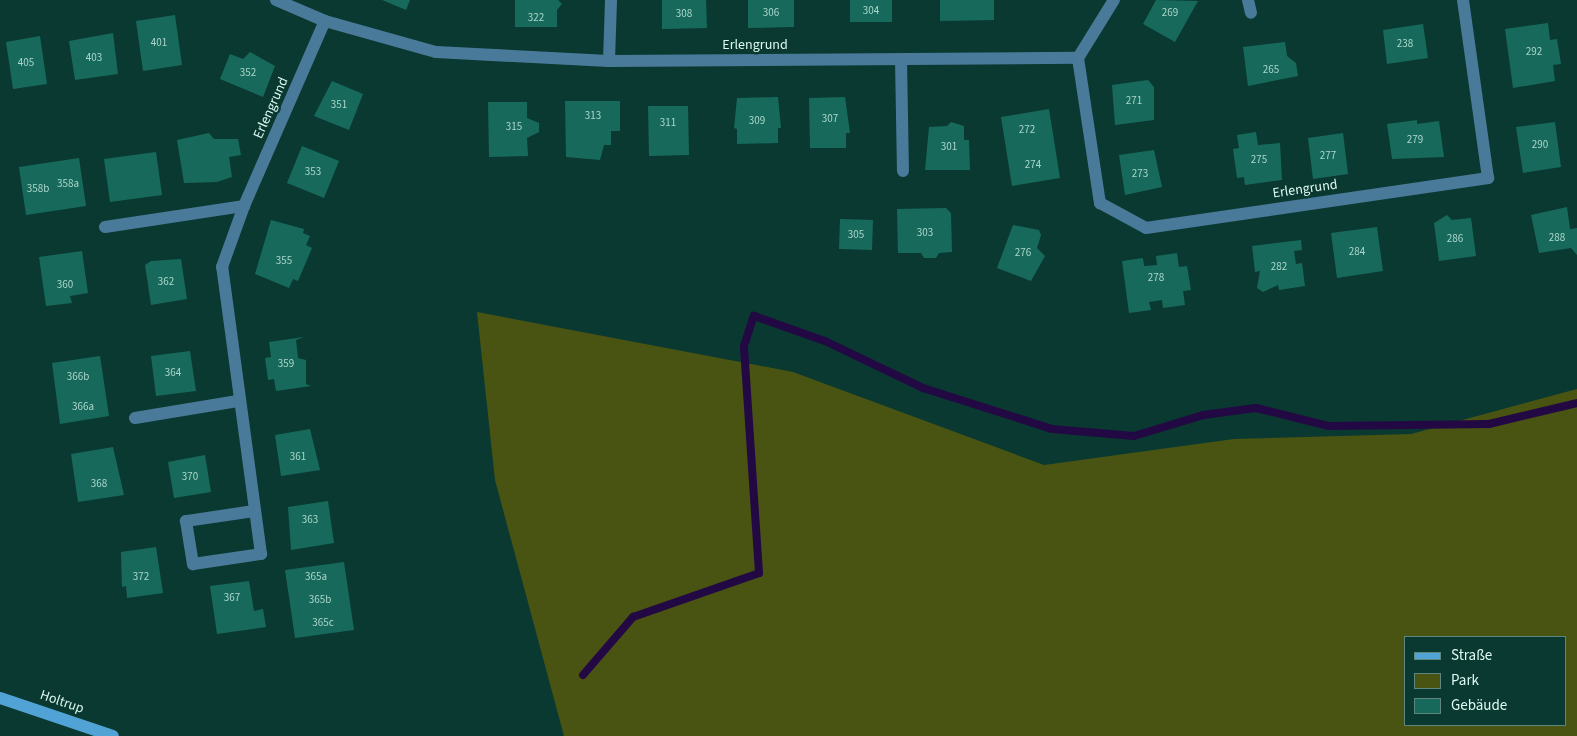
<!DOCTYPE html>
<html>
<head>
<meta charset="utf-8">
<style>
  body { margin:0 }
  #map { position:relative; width:1577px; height:736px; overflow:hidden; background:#0a3931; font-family:"Source Sans 3",sans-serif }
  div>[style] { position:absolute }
  .green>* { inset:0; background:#4a5412 }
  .stream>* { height:8px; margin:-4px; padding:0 4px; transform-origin:4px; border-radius:4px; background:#230943 }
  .building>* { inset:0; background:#176a5b }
  .lane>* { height:12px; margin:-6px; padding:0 6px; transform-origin:6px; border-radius:6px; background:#497a99 }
  .street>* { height:12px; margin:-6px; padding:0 6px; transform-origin:6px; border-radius:6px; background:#497a99 }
  .secondary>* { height:12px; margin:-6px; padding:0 6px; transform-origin:6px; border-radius:6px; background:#51a3d5 }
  span { translate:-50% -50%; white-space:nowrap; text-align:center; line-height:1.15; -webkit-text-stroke:5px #0a3931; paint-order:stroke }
  .number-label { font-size:11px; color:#acd6cc }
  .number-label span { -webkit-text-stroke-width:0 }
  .street-label { font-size:14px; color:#ddfaf2 }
  .legend { position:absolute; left:1404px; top:636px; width:162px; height:90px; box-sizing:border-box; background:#0a3931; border:1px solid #5e867e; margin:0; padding:6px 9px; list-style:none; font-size:15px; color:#ddfaf2 }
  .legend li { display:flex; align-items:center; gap:10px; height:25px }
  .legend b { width:25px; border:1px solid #5e867e }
</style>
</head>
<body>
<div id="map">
  <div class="green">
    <i style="clip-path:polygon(evenodd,477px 312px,793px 372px,1044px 465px,1234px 439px,1411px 434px,1577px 389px,1577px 736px,564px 736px,495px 480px,477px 312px,1406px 637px,1566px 637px,1566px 725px,1406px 725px,1406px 637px)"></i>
  </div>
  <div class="stream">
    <i style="left:583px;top:675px;width:77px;rotate:-49.2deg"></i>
    <i style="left:633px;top:617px;width:133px;rotate:-19.2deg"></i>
    <i style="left:759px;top:573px;width:227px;rotate:-93.8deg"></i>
    <i style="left:744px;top:346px;width:32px;rotate:-72deg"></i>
    <i style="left:754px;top:316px;width:75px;rotate:19.4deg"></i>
    <i style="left:825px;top:341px;width:109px;rotate:25.6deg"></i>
    <i style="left:923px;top:388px;width:135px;rotate:17.6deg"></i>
    <i style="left:1052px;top:429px;width:82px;rotate:4.9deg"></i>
    <i style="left:1134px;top:436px;width:72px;rotate:-16.9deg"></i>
    <i style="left:1203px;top:415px;width:53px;rotate:-7.5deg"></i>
    <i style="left:1256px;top:408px;width:75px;rotate:13.9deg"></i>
    <i style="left:1329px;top:426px;width:160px;rotate:-0.7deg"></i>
    <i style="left:1489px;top:424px;width:90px;rotate:-13.4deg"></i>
  </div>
  <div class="building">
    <i style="clip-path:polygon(382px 0,410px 0,406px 10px)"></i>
    <i style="clip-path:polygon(515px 0,558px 0,562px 4px,557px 10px,557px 27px,515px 27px)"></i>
    <i style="clip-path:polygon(662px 0,706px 0,707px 28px,662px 29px)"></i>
    <i style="clip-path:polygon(748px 0,794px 0,794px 27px,748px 28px)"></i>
    <i style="clip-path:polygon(850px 0,892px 0,892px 22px,850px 22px)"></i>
    <i style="clip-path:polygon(940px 0,994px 0,994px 20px,940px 21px)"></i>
    <i style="clip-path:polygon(1156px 0,1198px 1px,1175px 42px,1143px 24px)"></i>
    <i style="clip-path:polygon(175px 15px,182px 65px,143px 71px,136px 21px)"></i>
    <i style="clip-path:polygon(1548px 23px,1550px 40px,1557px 39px,1561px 64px,1553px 65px,1555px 81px,1513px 88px,1505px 29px)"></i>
    <i style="clip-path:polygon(1423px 24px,1428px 58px,1387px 64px,1383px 30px)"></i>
    <i style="clip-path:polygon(113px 33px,118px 74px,75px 80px,69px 41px)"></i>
    <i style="clip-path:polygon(40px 36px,47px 84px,13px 89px,6px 42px)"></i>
    <i style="clip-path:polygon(1285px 42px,1287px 56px,1296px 63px,1298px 76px,1248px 86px,1243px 47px)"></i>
    <i style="clip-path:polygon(250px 52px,275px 66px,263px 97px,220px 79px,230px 54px,243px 59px)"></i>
    <i style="clip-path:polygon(1148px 80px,1154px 87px,1154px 120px,1115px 125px,1112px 85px)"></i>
    <i style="clip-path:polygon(332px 81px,363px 94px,349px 130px,314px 116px)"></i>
    <i style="clip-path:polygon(778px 97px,781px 128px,778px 128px,778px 143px,737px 144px,737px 129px,734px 128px,737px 98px)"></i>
    <i style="clip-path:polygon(845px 97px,850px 133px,846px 133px,846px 148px,810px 148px,809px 98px)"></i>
    <i style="clip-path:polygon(565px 101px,620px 101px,620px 131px,611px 131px,611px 145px,604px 145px,600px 160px,566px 157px)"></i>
    <i style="clip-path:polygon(488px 102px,527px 102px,527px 118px,539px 123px,539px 132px,527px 138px,528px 156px,489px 157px)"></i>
    <i style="clip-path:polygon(648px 106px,688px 106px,689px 155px,649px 156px)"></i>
    <i style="clip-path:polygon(1049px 109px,1060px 178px,1012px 186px,1001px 117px)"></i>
    <i style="clip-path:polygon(1417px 120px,1417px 124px,1439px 121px,1444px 157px,1392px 159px,1387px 124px)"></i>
    <i style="clip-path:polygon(951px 122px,964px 126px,964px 140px,969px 140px,970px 170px,925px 170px,929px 127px,947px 126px)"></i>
    <i style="clip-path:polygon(1555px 122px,1561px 167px,1523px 173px,1516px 127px)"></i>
    <i style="clip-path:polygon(1256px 132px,1258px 145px,1280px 143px,1282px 180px,1245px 185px,1244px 177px,1237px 178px,1233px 149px,1239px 148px,1237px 135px)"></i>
    <i style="clip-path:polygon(209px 133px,214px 139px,238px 139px,241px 155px,229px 157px,232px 177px,217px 182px,184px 183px,177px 140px)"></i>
    <i style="clip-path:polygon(1343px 133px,1348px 174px,1313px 179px,1308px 138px)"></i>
    <i style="clip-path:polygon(302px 146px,339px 161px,324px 198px,287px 183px)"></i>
    <i style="clip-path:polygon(1154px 150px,1162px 187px,1125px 195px,1119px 155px)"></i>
    <i style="clip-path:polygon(156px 152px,162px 195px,110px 202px,104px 159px)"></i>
    <i style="clip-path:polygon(79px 158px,86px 206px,26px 215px,19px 167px)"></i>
    <i style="clip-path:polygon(1567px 207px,1570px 229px,1577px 228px,1577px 255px,1571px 248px,1539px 253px,1531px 215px)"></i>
    <i style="clip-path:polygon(946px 208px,951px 213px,952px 252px,939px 253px,936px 258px,924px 258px,921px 253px,898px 253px,897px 209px)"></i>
    <i style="clip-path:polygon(1447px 215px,1452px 220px,1471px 218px,1476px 256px,1439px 261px,1434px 223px)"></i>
    <i style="clip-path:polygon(840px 219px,873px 220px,872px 250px,839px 249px)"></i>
    <i style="clip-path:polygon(271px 220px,304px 229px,303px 233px,310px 236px,306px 245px,312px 248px,298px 281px,293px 279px,289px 288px,255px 274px)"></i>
    <i style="clip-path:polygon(1013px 225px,1039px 230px,1041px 235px,1037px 248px,1045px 256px,1031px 281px,997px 268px)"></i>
    <i style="clip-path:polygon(1377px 227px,1383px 271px,1337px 278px,1331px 233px)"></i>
    <i style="clip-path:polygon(1301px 240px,1302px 250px,1294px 251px,1296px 264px,1302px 263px,1305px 286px,1279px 290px,1278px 285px,1263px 292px,1257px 288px,1260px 271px,1255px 272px,1252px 246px)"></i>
    <i style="clip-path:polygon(82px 251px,88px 293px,70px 296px,72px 303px,46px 306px,39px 257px)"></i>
    <i style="clip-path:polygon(1177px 253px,1179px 267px,1187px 266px,1191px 290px,1183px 291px,1185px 305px,1163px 308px,1162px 300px,1149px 302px,1151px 310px,1129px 313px,1122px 261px,1143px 258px,1144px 266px,1157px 265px,1156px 256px)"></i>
    <i style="clip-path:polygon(181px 259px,187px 299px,151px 305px,145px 265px,151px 261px)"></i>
    <i style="clip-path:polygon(304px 337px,296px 340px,298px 358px,306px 360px,306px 384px,311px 386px,276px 391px,274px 379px,268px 380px,265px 358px,271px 357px,269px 342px)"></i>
    <i style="clip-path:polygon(190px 351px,196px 391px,156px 396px,151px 356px)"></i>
    <i style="clip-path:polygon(100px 356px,109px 416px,60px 424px,52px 363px)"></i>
    <i style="clip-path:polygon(310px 429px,320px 470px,281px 476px,275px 435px)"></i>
    <i style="clip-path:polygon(113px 447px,124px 495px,78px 502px,71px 454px)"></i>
    <i style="clip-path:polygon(205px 455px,211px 492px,174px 498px,168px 462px)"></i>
    <i style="clip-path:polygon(328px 501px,334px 543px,291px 550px,288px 507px)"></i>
    <i style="clip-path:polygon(156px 547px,163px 593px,127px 598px,126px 586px,122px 587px,121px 552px)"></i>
    <i style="clip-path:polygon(344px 562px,354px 630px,295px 638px,285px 570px)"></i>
    <i style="clip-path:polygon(249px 581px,254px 611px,263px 609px,266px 627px,217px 634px,210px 586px)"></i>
  </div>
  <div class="lane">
    <i style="left:1248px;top:0;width:13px;rotate:77deg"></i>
    <i style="left:901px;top:59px;width:112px;rotate:89deg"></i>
  </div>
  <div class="street">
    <i style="left:276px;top:0;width:53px;rotate:23.2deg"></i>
    <i style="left:325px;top:21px;width:115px;rotate:15.6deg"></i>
    <i style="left:436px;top:52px;width:173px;rotate:3deg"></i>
    <i style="left:609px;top:61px;width:469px;rotate:-0.4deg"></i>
    <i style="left:1078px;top:58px;width:68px;rotate:-58.2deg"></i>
    <i style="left:1078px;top:58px;width:147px;rotate:81.4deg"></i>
    <i style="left:1100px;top:203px;width:52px;rotate:28.5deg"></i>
    <i style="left:1146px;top:228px;width:346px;rotate:-8.3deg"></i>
    <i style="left:1488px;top:178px;width:180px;rotate:-98deg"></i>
    <i style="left:609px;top:61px;width:61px;rotate:-88.1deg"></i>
    <i style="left:105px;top:227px;width:141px;rotate:-8.6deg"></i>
    <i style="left:135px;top:418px;width:104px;rotate:-9.4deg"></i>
    <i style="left:254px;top:511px;width:69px;rotate:171.6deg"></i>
    <i style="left:186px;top:521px;width:44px;rotate:80.8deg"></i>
    <i style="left:193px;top:564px;width:69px;rotate:-8.4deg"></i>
    <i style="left:261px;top:554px;width:290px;rotate:-97.7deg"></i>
    <i style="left:222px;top:267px;width:65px;rotate:-70.2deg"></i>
    <i style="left:244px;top:206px;width:202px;rotate:-66.4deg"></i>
  </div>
  <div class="secondary">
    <i style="left:0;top:698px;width:119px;rotate:18.6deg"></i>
  </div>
  <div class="number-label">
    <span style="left:871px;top:11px">304</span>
    <span style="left:771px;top:13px">306</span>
    <span style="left:1170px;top:13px">269</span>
    <span style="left:684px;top:14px">308</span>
    <span style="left:536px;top:18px">322</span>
    <span style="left:159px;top:43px">401</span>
    <span style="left:1405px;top:44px">238</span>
    <span style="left:1534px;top:52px">292</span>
    <span style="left:94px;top:58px">403</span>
    <span style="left:26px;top:63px">405</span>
    <span style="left:1271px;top:70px">265</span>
    <span style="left:248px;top:73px">352</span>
    <span style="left:1134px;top:101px">271</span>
    <span style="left:339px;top:105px">351</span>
    <span style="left:593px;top:116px">313</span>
    <span style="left:830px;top:119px">307</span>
    <span style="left:757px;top:121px">309</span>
    <span style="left:668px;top:123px">311</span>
    <span style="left:514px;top:127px">315</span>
    <span style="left:1027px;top:130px">272</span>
    <span style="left:1415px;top:140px">279</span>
    <span style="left:1540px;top:145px">290</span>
    <span style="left:949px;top:147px">301</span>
    <span style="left:1328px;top:156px">277</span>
    <span style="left:1259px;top:160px">275</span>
    <span style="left:1033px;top:165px">274</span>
    <span style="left:313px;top:172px">353</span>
    <span style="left:1140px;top:174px">273</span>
    <span style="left:68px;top:184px">358a</span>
    <span style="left:38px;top:189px">358b</span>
    <span style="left:925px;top:233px">303</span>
    <span style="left:856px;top:235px">305</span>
    <span style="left:1557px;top:238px">288</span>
    <span style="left:1455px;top:239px">286</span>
    <span style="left:1357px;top:252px">284</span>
    <span style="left:1023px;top:253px">276</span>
    <span style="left:284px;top:261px">355</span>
    <span style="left:1279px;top:267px">282</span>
    <span style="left:1156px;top:278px">278</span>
    <span style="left:166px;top:282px">362</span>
    <span style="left:65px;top:285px">360</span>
    <span style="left:286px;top:364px">359</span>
    <span style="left:173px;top:373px">364</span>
    <span style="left:78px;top:377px">366b</span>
    <span style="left:83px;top:407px">366a</span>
    <span style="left:298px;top:457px">361</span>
    <span style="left:190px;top:477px">370</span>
    <span style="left:99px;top:484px">368</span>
    <span style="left:310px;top:520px">363</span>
    <span style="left:141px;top:577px">372</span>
    <span style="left:316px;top:577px">365a</span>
    <span style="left:232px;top:598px">367</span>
    <span style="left:320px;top:600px">365b</span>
    <span style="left:323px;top:623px">365c</span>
  </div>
  <div class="street-label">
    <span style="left:755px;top:45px">Erlengrund</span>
    <span style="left:271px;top:108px;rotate:-66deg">Erlengrund</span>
    <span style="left:1305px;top:189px;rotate:-8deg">Erlengrund</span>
    <span style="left:62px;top:702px;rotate:19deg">Holtrup</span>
  </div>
  <ul class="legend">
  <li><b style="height:6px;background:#51a3d5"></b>Straße</li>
  <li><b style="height:14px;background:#4a5412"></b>Park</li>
  <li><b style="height:14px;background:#176a5b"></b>Gebäude</li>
  </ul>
</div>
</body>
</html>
